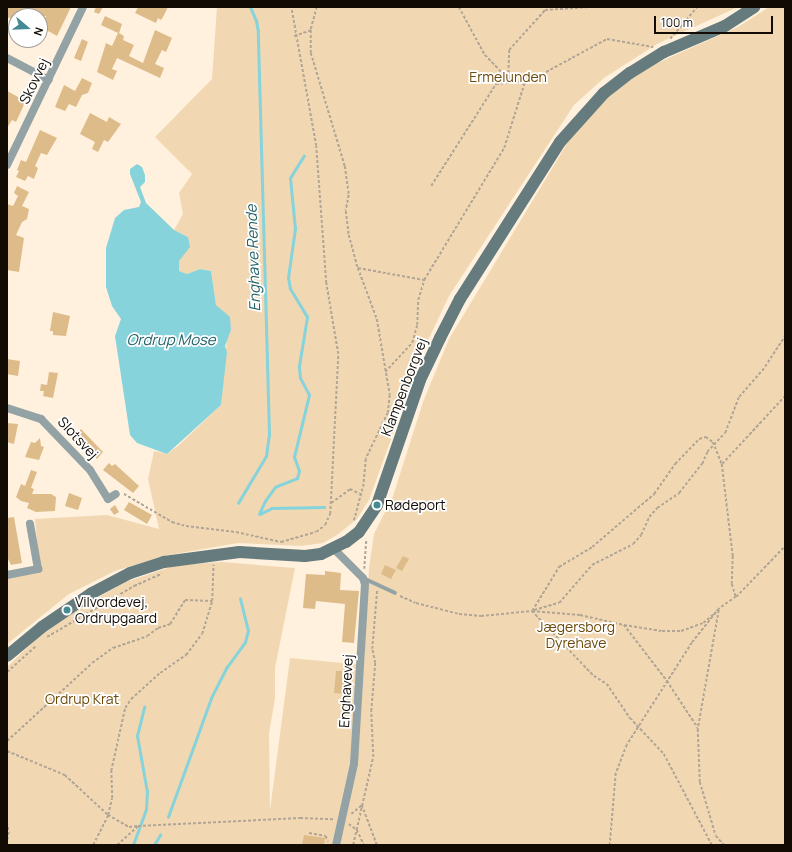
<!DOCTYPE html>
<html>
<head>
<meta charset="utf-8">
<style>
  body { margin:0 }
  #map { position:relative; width:792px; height:852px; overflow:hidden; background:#fff1dd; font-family:Manrope,sans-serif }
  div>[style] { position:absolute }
  .green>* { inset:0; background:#f1d8b2 }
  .water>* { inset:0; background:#86d3db }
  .stream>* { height:2.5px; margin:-1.25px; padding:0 1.25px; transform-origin:1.25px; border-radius:1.25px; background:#86d3db }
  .building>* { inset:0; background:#debc89 }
  .path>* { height:1.5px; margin-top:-0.75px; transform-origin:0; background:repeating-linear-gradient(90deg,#b1a696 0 3px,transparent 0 5px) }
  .lane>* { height:4px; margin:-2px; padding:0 2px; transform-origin:2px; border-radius:2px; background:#93a2a4 }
  .street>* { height:8px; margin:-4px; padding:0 4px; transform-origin:4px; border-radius:4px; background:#93a2a4 }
  .secondary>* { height:12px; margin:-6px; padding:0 6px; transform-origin:6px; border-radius:6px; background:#657b7e }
  .dots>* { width:11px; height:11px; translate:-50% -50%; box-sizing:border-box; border:2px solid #fff; border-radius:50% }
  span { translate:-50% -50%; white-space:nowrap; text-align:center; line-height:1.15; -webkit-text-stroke:3.5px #fff; paint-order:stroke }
  .park-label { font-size:14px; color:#6b4a0c }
  .street-label { font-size:14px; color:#110b04 }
  .poi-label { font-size:14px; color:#110b04 }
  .left { translate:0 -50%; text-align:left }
  .water-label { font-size:15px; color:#236269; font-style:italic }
  .frame { position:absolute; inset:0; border:8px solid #110b04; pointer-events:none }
  .north { position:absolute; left:8px; top:8px; width:40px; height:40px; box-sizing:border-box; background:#fff; border:1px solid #a09d9b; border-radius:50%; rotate:109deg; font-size:11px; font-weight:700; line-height:16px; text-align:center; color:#110b04 }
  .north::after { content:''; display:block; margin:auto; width:14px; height:18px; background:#438a92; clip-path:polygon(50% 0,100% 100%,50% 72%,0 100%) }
  .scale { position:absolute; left:654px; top:16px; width:119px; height:18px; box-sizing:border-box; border:2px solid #110b04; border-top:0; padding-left:5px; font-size:12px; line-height:14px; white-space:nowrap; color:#110b04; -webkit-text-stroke:3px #fff; paint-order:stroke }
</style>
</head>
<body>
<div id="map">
  <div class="green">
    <i style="clip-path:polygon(217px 7px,738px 7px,657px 44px,604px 78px,574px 105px,449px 296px,423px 351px,369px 500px,357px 519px,337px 535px,323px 543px,301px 546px,238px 543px,163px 556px,115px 571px,69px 594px,7px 644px,7px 577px,40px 571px,35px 519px,107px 515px,159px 529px,148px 479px,154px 451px,167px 454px,178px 446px,221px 405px,227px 339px,216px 305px,211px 271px,200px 269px,187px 274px,179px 271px,179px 261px,188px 237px,174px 230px,183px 214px,179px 193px,192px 174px,155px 137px,212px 79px)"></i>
    <i style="clip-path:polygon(769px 7px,785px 7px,785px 845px,7px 845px,7px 667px,33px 642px,75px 610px,126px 582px,176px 565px,222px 562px,295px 568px,275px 668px,275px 699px,269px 733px,270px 810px,290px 658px,364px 665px,369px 568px,374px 534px,393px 496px,423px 402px,449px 339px,568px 142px,607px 96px,653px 65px,738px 27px)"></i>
  </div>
  <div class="water">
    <i style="clip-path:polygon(137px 164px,142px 167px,145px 175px,145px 182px,140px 187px,146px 203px,174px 230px,188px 237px,190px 247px,179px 261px,179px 271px,187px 274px,200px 269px,211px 271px,216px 305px,230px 317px,231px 330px,225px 346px,227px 352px,221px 405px,167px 454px,137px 443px,130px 435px,115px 336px,121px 319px,112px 306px,106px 287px,106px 248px,115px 218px,124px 210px,139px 207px,141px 202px,130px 174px,130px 169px)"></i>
  </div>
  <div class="stream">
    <i style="left:238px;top:503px;width:55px;rotate:-59.2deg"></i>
    <i style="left:266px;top:456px;width:22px;rotate:-82deg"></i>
    <i style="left:269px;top:434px;width:402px;rotate:-91.6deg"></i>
    <i style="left:258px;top:32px;width:11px;rotate:-100deg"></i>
    <i style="left:256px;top:21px;width:15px;rotate:-113deg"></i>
    <i style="left:259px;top:514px;width:14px;rotate:-65deg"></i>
    <i style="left:265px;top:501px;width:17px;rotate:-54deg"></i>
    <i style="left:275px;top:487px;width:24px;rotate:-22deg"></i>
    <i style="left:297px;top:478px;width:7px;rotate:-74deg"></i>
    <i style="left:299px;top:471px;width:15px;rotate:-110deg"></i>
    <i style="left:294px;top:457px;width:64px;rotate:-76.4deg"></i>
    <i style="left:309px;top:395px;width:19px;rotate:-118deg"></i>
    <i style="left:300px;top:378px;width:12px;rotate:-95deg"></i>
    <i style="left:299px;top:366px;width:50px;rotate:-80.7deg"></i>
    <i style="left:307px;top:317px;width:33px;rotate:-121deg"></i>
    <i style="left:290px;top:289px;width:11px;rotate:-100deg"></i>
    <i style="left:288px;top:278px;width:49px;rotate:-81.9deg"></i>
    <i style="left:295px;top:229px;width:51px;rotate:-95.6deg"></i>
    <i style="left:290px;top:178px;width:26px;rotate:-58deg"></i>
    <i style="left:260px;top:514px;width:13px;rotate:-27deg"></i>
    <i style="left:272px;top:508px;width:52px;rotate:-1.1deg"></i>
    <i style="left:168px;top:817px;width:127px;rotate:-70.1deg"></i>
    <i style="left:211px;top:698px;width:35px;rotate:-63deg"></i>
    <i style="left:227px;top:667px;width:31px;rotate:-54deg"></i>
    <i style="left:245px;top:642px;width:11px;rotate:-75deg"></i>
    <i style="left:248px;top:631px;width:33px;rotate:-104deg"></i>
    <i style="left:133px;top:845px;width:38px;rotate:-70deg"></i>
    <i style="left:146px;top:809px;width:17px;rotate:-87deg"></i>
    <i style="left:147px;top:792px;width:57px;rotate:-100.1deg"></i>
    <i style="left:137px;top:736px;width:30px;rotate:-76deg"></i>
    <i style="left:154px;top:845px;width:12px;rotate:-59deg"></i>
  </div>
  <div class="building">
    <i style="clip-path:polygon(7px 7px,71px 7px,57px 36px,41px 27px,46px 16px,36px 16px,28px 12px,26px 16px,16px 16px,16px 21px,7px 17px)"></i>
    <i style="clip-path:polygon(96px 7px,103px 7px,99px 14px,94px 12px)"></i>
    <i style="clip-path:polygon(138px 7px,168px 7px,163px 17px,161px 20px,158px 18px,156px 23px,135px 13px)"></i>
    <i style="clip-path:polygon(105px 16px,122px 24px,119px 33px,124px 36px,123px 40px,134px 45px,129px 56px,143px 63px,155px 30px,172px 38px,166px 52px,162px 50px,155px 64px,164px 68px,160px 78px,117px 58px,112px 69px,117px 71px,113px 80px,97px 72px,106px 43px,112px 46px,118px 33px,101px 25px)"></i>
    <i style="clip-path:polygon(82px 39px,88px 42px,81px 61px,74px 58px)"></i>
    <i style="clip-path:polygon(82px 78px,92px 83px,88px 93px,82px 95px,76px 107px,69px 104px,65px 111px,55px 107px,64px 85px,75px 91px)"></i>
    <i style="clip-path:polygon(7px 91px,20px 98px,23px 93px,28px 96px,16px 122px,12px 120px,7px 128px)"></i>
    <i style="clip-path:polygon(90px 113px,107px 122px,109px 117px,121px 124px,108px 142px,104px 140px,98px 152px,92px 149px,95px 142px,80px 134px)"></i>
    <i style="clip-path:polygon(40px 130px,57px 138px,47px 155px,41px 153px,35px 166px,38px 168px,34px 179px,28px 176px,25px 181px,16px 177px,19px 171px,17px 170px,21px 160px,26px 162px)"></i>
    <i style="clip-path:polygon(17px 186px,29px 192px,22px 206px,29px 209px,27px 219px,22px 222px,16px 235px,24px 238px,19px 272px,7px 270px,7px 204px,13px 206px,18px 196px,14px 193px)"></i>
    <i style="clip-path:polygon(53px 312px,70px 316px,66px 336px,53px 335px,53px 331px,50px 331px)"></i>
    <i style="clip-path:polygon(7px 359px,20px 361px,18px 376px,7px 374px)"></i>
    <i style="clip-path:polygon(49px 372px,58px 373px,53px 398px,43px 396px,44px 391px,40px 391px,41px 384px,47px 385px)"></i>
    <i style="clip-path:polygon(7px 423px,18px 424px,14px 444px,7px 442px)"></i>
    <i style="clip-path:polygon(81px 429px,103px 452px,97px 459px,74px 436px)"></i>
    <i style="clip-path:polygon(40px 438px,41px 446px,44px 447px,39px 460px,25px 457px,31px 442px,35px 443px)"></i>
    <i style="clip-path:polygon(109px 463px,112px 466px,115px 464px,139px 486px,133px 493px,103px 470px)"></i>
    <i style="clip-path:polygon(31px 470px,37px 472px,31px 488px,34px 489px,32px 494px,51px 494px,56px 497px,55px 511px,36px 512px,27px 508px,29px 503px,21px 501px,16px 497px,21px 484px,25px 486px)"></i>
    <i style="clip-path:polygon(69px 493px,82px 498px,78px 510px,65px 506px)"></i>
    <i style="clip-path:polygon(129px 502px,152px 515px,147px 524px,124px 510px)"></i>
    <i style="clip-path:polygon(115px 505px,119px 512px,114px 515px,110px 509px)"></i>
    <i style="clip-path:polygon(14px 517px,22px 563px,11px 565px,7px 557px,7px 518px)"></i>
    <i style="clip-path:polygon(403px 556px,409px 559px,402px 571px,396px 568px)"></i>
    <i style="clip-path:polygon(385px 565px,396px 570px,391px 579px,381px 574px)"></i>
    <i style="clip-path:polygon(325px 571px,341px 573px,340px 590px,359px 591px,354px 643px,342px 642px,345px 604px,316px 601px,315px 609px,303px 608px,306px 574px,325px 575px)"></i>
    <i style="clip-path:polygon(347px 656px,354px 657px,353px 665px,347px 665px)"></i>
    <i style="clip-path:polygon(336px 671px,342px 671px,342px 679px,348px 679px,347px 694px,334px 693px)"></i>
    <i style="clip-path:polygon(304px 835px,325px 838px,324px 845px,302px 845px)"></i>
  </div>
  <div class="path">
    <i style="left:317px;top:7px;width:24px;rotate:105deg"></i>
    <i style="left:311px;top:30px;width:23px;rotate:90deg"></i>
    <i style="left:311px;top:53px;width:118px;rotate:73.3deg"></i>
    <i style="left:345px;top:166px;width:29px;rotate:82deg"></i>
    <i style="left:349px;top:195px;width:16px;rotate:101deg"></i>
    <i style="left:346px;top:211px;width:24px;rotate:83deg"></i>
    <i style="left:349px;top:235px;width:34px;rotate:75deg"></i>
    <i style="left:358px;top:268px;width:54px;rotate:69.6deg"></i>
    <i style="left:377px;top:319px;width:77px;rotate:80.3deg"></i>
    <i style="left:390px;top:395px;width:18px;rotate:96deg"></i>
    <i style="left:388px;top:413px;width:51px;rotate:115.6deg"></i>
    <i style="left:366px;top:459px;width:25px;rotate:95deg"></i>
    <i style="left:364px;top:484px;width:38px;rotate:105deg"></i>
    <i style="left:459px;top:7px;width:55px;rotate:61.6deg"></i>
    <i style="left:485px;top:55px;width:33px;rotate:46deg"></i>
    <i style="left:508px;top:79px;width:17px;rotate:17deg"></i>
    <i style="left:524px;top:84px;width:94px;rotate:-28.5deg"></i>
    <i style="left:607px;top:39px;width:47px;rotate:9.9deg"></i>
    <i style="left:294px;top:36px;width:18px;rotate:-19deg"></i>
    <i style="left:670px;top:39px;width:42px;rotate:-49.8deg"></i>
    <i style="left:508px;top:78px;width:28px;rotate:-88deg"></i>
    <i style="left:509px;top:50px;width:54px;rotate:-48deg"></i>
    <i style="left:545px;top:10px;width:45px;rotate:-3.8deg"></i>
    <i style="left:431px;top:186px;width:121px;rotate:-57.5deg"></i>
    <i style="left:496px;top:84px;width:18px;rotate:-6deg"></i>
    <i style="left:358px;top:268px;width:67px;rotate:10.3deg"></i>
    <i style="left:385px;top:372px;width:40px;rotate:-47deg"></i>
    <i style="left:412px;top:343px;width:19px;rotate:-74deg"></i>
    <i style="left:417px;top:325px;width:25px;rotate:-88deg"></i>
    <i style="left:418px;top:300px;width:21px;rotate:-73deg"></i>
    <i style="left:424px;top:280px;width:154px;rotate:-58.8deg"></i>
    <i style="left:504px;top:148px;width:67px;rotate:-72.6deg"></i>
    <i style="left:722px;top:464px;width:93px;rotate:-47.2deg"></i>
    <i style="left:124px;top:494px;width:56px;rotate:30.3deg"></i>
    <i style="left:172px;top:522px;width:15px;rotate:16deg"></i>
    <i style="left:186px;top:526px;width:50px;rotate:6.8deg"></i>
    <i style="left:236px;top:532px;width:46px;rotate:12.5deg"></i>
    <i style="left:281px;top:542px;width:36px;rotate:-16deg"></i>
    <i style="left:316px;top:532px;width:11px;rotate:-38deg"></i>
    <i style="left:325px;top:525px;width:12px;rotate:-66deg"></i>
    <i style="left:330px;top:514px;width:160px;rotate:-87.1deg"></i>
    <i style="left:338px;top:354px;width:72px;rotate:-99.6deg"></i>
    <i style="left:326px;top:283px;width:137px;rotate:-94.2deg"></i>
    <i style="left:316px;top:146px;width:141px;rotate:-100.2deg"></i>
    <i style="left:331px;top:503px;width:24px;rotate:-36deg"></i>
    <i style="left:350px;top:489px;width:11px;rotate:27deg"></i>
    <i style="left:364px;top:569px;width:30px;rotate:-86deg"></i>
    <i style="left:400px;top:596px;width:17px;rotate:24deg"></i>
    <i style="left:416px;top:603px;width:44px;rotate:14.3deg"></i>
    <i style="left:459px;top:614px;width:22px;rotate:5deg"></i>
    <i style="left:481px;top:616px;width:51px;rotate:-5.6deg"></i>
    <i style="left:532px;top:611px;width:48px;rotate:4.8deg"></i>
    <i style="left:580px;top:615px;width:45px;rotate:12.8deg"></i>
    <i style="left:624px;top:625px;width:38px;rotate:9deg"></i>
    <i style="left:662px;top:631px;width:19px"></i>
    <i style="left:681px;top:631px;width:23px;rotate:-20deg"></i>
    <i style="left:703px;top:623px;width:17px;rotate:-40deg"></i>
    <i style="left:736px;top:597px;width:71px;rotate:-46.1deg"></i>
    <i style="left:534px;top:610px;width:26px;rotate:-16deg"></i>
    <i style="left:559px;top:603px;width:50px;rotate:-49deg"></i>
    <i style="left:592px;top:565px;width:46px;rotate:-27.1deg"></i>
    <i style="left:633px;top:544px;width:12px;rotate:-48deg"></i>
    <i style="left:641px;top:535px;width:20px;rotate:-66deg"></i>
    <i style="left:649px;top:517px;width:12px;rotate:-48deg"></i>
    <i style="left:657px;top:508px;width:27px;rotate:-34deg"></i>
    <i style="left:679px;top:493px;width:37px;rotate:-52deg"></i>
    <i style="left:702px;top:464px;width:13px;rotate:-67deg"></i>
    <i style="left:707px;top:452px;width:26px;rotate:-47deg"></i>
    <i style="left:725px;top:433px;width:39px;rotate:-69deg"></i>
    <i style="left:739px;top:397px;width:35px;rotate:-49deg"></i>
    <i style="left:762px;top:371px;width:42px;rotate:-56.7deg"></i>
    <i style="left:719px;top:610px;width:121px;rotate:100deg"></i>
    <i style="left:698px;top:729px;width:53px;rotate:87.8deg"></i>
    <i style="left:700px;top:782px;width:56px;rotate:73.5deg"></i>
    <i style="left:716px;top:836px;width:12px;rotate:48deg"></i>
    <i style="left:532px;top:611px;width:52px;rotate:-58.5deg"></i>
    <i style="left:559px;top:567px;width:39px;rotate:-31deg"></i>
    <i style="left:592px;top:547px;width:82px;rotate:-40.5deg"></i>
    <i style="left:654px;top:494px;width:37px;rotate:-55deg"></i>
    <i style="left:675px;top:464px;width:35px;rotate:-46deg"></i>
    <i style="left:699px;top:439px;width:7px;rotate:-16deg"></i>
    <i style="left:706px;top:437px;width:9px;rotate:36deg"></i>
    <i style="left:713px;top:442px;width:24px;rotate:68deg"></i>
    <i style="left:722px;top:464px;width:93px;rotate:83.2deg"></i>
    <i style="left:733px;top:556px;width:28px;rotate:92deg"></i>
    <i style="left:732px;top:584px;width:14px;rotate:73deg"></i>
    <i style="left:736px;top:597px;width:21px;rotate:145deg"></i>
    <i style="left:719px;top:609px;width:43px;rotate:128.5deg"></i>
    <i style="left:692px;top:643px;width:121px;rotate:122.5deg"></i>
    <i style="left:627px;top:745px;width:30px;rotate:111deg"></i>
    <i style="left:616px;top:773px;width:72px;rotate:94.8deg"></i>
    <i style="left:532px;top:611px;width:90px;rotate:46.4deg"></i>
    <i style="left:594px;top:676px;width:15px;rotate:32deg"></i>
    <i style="left:607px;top:684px;width:41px;rotate:55.9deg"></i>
    <i style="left:630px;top:718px;width:50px;rotate:46.6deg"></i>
    <i style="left:664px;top:754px;width:103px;rotate:62.2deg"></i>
    <i style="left:624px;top:625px;width:71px;rotate:52.5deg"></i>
    <i style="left:667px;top:681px;width:56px;rotate:56.6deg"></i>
    <i style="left:47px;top:637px;width:101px;rotate:-30.4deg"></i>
    <i style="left:134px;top:586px;width:30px;rotate:-24deg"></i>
    <i style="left:7px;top:672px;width:38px;rotate:-42deg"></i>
    <i style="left:7px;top:741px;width:115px;rotate:-42.5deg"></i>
    <i style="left:92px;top:663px;width:26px;rotate:-36deg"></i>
    <i style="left:113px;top:648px;width:36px;rotate:-19deg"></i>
    <i style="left:147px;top:636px;width:14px;rotate:-36deg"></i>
    <i style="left:158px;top:628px;width:13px;rotate:-18deg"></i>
    <i style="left:170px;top:624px;width:28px;rotate:-58deg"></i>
    <i style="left:185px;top:600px;width:27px;rotate:2deg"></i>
    <i style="left:7px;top:751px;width:63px;rotate:22.5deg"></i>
    <i style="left:65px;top:775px;width:59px;rotate:42.9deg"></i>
    <i style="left:108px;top:815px;width:24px;rotate:30deg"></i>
    <i style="left:129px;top:827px;width:8px;rotate:-7deg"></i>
    <i style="left:362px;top:805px;width:43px;rotate:69.4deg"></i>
    <i style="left:351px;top:814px;width:14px;rotate:-39deg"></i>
    <i style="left:7px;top:822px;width:10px;rotate:79deg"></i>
    <i style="left:9px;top:832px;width:10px;rotate:101deg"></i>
    <i style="left:349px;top:824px;width:10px;rotate:37deg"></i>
    <i style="left:357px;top:830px;width:17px;rotate:65deg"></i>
    <i style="left:309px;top:833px;width:17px;rotate:10deg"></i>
    <i style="left:326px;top:836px;width:6px;rotate:72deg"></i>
    <i style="left:93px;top:845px;width:34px;rotate:-63deg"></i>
    <i style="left:108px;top:815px;width:17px;rotate:-77deg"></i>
    <i style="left:112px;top:798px;width:27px;rotate:-92deg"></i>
    <i style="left:111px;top:771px;width:65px;rotate:-77.5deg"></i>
    <i style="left:125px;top:708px;width:11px;rotate:-56deg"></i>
    <i style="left:131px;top:699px;width:39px;rotate:-42deg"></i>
    <i style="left:160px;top:673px;width:32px;rotate:-35deg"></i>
    <i style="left:186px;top:655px;width:26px;rotate:-53deg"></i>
    <i style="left:202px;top:634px;width:34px;rotate:-73deg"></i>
    <i style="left:212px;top:601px;width:36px;rotate:-88deg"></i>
    <i style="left:117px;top:845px;width:28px;rotate:-42deg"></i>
    <i style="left:138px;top:826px;width:162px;rotate:-2.8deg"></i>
    <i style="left:300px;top:818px;width:33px;rotate:2deg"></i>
    <i style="left:353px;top:845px;width:90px;rotate:-77.2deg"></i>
    <i style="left:373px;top:757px;width:46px;rotate:-92.5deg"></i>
    <i style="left:371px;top:711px;width:48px;rotate:-85.2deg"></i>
    <i style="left:375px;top:663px;width:14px;rotate:-102deg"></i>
    <i style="left:372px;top:649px;width:59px;rotate:-85.2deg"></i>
  </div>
  <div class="lane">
    <i style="left:363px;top:578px;width:35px;rotate:25deg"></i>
  </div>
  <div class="street">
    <i style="left:7px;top:58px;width:47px;rotate:27.6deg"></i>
    <i style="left:7px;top:165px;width:175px;rotate:-64.3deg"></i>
    <i style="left:7px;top:408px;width:36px;rotate:18deg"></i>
    <i style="left:41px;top:419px;width:71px;rotate:46.1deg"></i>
    <i style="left:90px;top:470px;width:34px;rotate:58deg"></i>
    <i style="left:108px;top:499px;width:9px;rotate:-32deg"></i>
    <i style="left:334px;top:549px;width:41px;rotate:45deg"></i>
    <i style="left:363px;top:578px;width:6px;rotate:72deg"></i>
    <i style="left:365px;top:584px;width:180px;rotate:93.5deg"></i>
    <i style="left:354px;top:764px;width:83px;rotate:102.5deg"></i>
    <i style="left:7px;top:575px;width:32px;rotate:-11deg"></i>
    <i style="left:38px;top:569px;width:46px;rotate:-100.1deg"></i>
  </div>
  <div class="secondary">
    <i style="left:7px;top:656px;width:45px;rotate:-39.6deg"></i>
    <i style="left:42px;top:627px;width:60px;rotate:-34.2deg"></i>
    <i style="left:92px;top:593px;width:43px;rotate:-27.8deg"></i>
    <i style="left:130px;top:573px;width:36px;rotate:-18deg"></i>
    <i style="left:164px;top:562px;width:76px;rotate:-7.6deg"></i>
    <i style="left:239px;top:552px;width:66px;rotate:3.5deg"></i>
    <i style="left:305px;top:556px;width:16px;rotate:-7deg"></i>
    <i style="left:321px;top:554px;width:28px;rotate:-26deg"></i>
    <i style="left:346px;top:542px;width:16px;rotate:-38deg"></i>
    <i style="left:359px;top:532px;width:32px;rotate:-56deg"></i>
    <i style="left:377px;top:505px;width:132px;rotate:-71deg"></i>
    <i style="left:420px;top:380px;width:47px;rotate:-64.5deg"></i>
    <i style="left:440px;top:338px;width:44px;rotate:-62.9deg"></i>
    <i style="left:460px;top:299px;width:186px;rotate:-57.5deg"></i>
    <i style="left:560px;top:142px;width:66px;rotate:-48.1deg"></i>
    <i style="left:604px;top:93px;width:33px;rotate:-38deg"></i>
    <i style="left:630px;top:73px;width:40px;rotate:-32deg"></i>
    <i style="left:664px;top:52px;width:66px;rotate:-23.1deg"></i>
    <i style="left:725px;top:26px;width:35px;rotate:-33deg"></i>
  </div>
  <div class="dots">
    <i style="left:377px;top:505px;background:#438a92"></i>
    <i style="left:67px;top:610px;background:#438a92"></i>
  </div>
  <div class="park-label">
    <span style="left:508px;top:77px">Ermelunden</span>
    <span style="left:576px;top:635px">Jægersborg<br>Dyrehave</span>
    <span style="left:82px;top:699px">Ordrup Krat</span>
  </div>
  <div class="street-label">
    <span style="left:34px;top:81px;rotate:-64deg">Skovvej</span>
    <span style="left:404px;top:387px;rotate:-69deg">Klampenborgvej</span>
    <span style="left:78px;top:438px;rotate:47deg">Slotsvej</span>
    <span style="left:346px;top:691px;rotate:-87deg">Enghavevej</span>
  </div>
  <div class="poi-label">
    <span class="left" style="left:385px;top:505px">Rødeport</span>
    <span class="left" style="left:75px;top:610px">Vilvordevej,<br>Ordrupgaard</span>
  </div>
  <div class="water-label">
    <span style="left:253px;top:258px;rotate:-92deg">Enghave Rende</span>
    <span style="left:171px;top:340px">Ordrup Mose</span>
  </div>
  <div class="frame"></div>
  <div class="north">N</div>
  <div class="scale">100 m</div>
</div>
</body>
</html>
